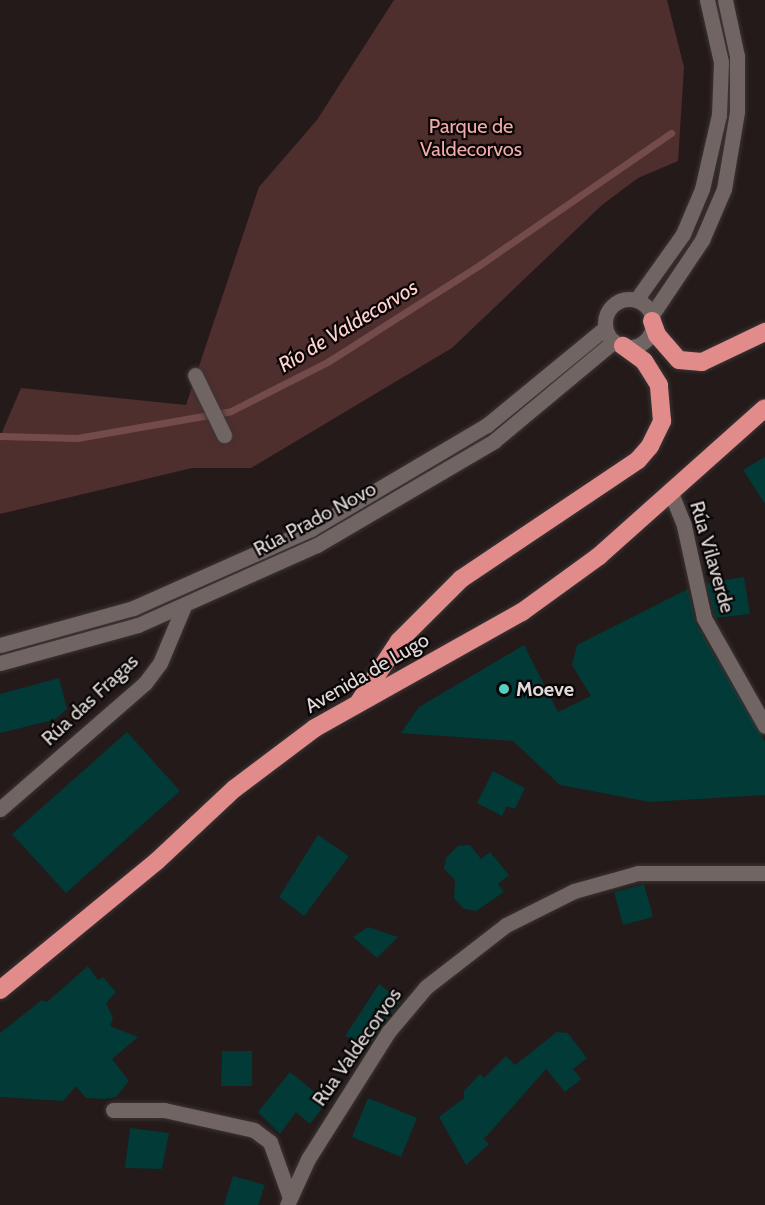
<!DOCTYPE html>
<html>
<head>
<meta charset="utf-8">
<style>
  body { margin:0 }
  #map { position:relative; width:765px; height:1205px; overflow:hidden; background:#241a1a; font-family:Cabin,sans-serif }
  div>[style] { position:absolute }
  .green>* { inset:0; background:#4f2e2e }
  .stream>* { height:7px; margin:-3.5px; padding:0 3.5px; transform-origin:3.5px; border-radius:3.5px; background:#734b4a }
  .building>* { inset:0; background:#013a36 }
  .roads { filter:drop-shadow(0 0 2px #3c3434) drop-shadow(0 0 2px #3c3434) }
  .street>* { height:15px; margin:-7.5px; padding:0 7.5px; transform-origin:7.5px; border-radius:7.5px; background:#716564 }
  .street>.ring { margin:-7.5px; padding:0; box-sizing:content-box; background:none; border:15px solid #716564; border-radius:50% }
  .highway>* { height:18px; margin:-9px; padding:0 9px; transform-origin:9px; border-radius:9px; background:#e18c8b }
  .dots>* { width:16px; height:16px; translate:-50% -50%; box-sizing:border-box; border:3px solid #0a0606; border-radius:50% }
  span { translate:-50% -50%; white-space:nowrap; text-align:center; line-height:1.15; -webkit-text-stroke:4.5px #0a0606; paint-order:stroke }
  .park-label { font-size:20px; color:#f2aba9 }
  .street-label { font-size:20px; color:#e1dada }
  .poi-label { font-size:20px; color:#e1dada; font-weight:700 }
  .left { translate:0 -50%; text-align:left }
  .water-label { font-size:21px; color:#ffd2d0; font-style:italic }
</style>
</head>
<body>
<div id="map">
  <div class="green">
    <i style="clip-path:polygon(394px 0,667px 0,684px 67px,678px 161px,638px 178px,602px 205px,452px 348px,251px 468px,192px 468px,0 514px,0 437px,21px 388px,186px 405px,259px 187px,317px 120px)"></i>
  </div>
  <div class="stream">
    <i style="left:0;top:436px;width:77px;rotate:1.5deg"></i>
    <i style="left:77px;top:438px;width:156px;rotate:-9.9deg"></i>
    <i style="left:231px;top:411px;width:110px;rotate:-27deg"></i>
    <i style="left:329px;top:361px;width:180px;rotate:-32.5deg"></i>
    <i style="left:481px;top:264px;width:231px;rotate:-34.6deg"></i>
  </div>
  <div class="building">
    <i style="clip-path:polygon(765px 457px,765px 504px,743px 470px)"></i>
    <i style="clip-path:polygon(744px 577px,750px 614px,715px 618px,706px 583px)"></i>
    <i style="clip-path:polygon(688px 589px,696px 623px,765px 741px,765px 795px,650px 802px,560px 785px,513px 741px,401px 733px,419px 707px,524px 645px,558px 712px,591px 696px,572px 665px,577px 645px)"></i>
    <i style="clip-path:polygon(59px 678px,67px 709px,54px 720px,0 733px,0 694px)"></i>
    <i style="clip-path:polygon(127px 732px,180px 791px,66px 893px,12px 834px)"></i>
    <i style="clip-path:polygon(493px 771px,525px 788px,515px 809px,507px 806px,502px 816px,477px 803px)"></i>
    <i style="clip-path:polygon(318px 835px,349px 856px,304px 916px,279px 897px)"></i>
    <i style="clip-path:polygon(470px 845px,481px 859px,490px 852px,509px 875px,498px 884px,504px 892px,476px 911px,464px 909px,454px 898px,455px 880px,444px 869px,446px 858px,458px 846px)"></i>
    <i style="clip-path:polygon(644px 884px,653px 917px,623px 925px,614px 892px)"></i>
    <i style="clip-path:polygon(368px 927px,398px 937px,377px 958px,353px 937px)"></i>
    <i style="clip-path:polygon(88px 966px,98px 980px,103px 977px,116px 992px,106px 1003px,113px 1018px,110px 1026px,138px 1037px,112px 1059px,129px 1081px,116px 1097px,105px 1099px,86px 1098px,76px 1086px,63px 1101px,0 1097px,0 1033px,42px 1000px,47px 1002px)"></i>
    <i style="clip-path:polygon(379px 984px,401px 1001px,369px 1045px,345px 1036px)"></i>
    <i style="clip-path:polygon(557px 1032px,568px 1033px,587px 1058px,573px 1069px,581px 1079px,565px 1092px,546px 1069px,484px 1139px,489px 1144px,466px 1165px,439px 1117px,464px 1098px,464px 1091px,480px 1074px,484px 1078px,506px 1056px,515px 1065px)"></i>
    <i style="clip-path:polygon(222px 1051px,252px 1051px,252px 1086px,221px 1086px)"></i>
    <i style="clip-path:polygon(290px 1072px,327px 1102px,310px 1124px,296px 1112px,280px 1134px,258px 1112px)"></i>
    <i style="clip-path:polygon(368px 1098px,417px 1118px,401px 1157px,352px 1137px)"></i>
    <i style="clip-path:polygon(130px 1128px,169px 1133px,162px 1169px,125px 1168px)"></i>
    <i style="clip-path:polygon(233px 1176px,265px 1185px,258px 1205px,224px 1205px)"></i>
  </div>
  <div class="roads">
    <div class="street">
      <i class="ring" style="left:605px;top:299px;width:33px;height:33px"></i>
      <i style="left:636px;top:300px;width:81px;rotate:-54.5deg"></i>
      <i style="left:683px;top:234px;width:49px;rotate:-67.1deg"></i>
      <i style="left:702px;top:189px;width:76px;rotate:-77.1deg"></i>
      <i style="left:719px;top:115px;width:53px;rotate:-87.8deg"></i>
      <i style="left:721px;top:62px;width:64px;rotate:-102.7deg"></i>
      <i style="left:651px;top:316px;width:92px;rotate:-56.1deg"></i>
      <i style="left:702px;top:240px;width:56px;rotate:-66.7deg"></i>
      <i style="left:724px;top:189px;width:78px;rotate:-80.4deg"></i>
      <i style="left:737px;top:112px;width:56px;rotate:-90deg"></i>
      <i style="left:737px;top:56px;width:57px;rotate:-102.1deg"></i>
      <i style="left:195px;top:375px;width:67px;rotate:64.2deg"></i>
      <i style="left:671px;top:493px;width:35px;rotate:68deg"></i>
      <i style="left:684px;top:526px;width:94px;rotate:77.7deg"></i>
      <i style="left:704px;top:618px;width:124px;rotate:60.5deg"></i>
      <i style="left:0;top:645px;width:138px;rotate:-15.5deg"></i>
      <i style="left:133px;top:608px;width:195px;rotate:-23.9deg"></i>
      <i style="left:311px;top:529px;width:204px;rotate:-30.6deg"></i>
      <i style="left:487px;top:425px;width:153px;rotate:-39.4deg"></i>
      <i style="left:0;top:663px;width:143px;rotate:-15.4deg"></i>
      <i style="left:138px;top:625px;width:196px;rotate:-24.1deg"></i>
      <i style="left:317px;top:545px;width:205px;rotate:-30.4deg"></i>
      <i style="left:494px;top:441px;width:156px;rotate:-39.8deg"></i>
      <i style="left:0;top:809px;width:192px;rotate:-41deg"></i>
      <i style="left:145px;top:683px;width:25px;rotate:-53deg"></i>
      <i style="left:160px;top:663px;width:62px;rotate:-67.2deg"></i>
      <i style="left:113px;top:1110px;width:51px"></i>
      <i style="left:164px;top:1110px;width:92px;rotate:12.5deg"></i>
      <i style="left:254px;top:1130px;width:20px;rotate:37deg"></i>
      <i style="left:270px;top:1142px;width:56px;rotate:70.3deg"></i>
      <i style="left:287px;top:1205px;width:51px;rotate:-65.5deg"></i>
      <i style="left:308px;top:1159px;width:151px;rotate:-57.7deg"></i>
      <i style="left:389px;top:1031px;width:57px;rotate:-49.9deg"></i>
      <i style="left:426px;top:987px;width:101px;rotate:-37.8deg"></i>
      <i style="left:506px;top:925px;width:76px;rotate:-26.6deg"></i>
      <i style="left:574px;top:891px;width:66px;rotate:-15.7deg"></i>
      <i style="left:638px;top:873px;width:127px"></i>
    </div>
    <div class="highway">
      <i style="left:652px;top:321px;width:15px;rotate:70deg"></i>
      <i style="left:657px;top:335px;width:33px;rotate:49deg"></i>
      <i style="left:679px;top:360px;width:23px;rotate:5deg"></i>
      <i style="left:702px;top:362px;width:70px;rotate:-25.5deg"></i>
      <i style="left:359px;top:702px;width:73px;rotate:-56.7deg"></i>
      <i style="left:399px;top:641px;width:88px;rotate:-45deg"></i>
      <i style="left:461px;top:579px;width:213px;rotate:-33.9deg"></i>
      <i style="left:638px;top:460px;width:18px;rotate:-49deg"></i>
      <i style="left:650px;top:446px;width:28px;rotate:-64deg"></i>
      <i style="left:662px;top:421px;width:36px;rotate:-95deg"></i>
      <i style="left:659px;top:385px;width:28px;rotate:-122deg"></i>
      <i style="left:644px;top:361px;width:26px;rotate:-144deg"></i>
      <i style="left:0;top:990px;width:203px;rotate:-39.4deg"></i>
      <i style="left:157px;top:861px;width:105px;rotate:-43.1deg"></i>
      <i style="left:234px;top:789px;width:101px;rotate:-37deg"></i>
      <i style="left:315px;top:728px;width:237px;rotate:-29.3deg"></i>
      <i style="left:522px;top:612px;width:95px;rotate:-36deg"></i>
      <i style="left:599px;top:556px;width:222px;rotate:-41.7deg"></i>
    </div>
  </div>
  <div class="dots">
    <i style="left:504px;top:689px;background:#56cec4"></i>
  </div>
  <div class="park-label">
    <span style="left:471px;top:138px">Parque de<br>Valdecorvos</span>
  </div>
  <div class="street-label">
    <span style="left:315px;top:519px;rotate:-28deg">Rúa Prado Novo</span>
    <span style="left:712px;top:557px;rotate:74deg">Rúa Vilaverde</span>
    <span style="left:367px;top:673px;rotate:-30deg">Avenida de Lugo</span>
    <span style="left:90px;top:700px;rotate:-43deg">Rúa das Fragas</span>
    <span style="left:357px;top:1047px;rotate:-55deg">Rúa Valdecorvos</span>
  </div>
  <div class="poi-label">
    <span class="left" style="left:516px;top:689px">Moeve</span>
  </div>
  <div class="water-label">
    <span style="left:348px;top:326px;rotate:-31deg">Río de Valdecorvos</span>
  </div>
</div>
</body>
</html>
